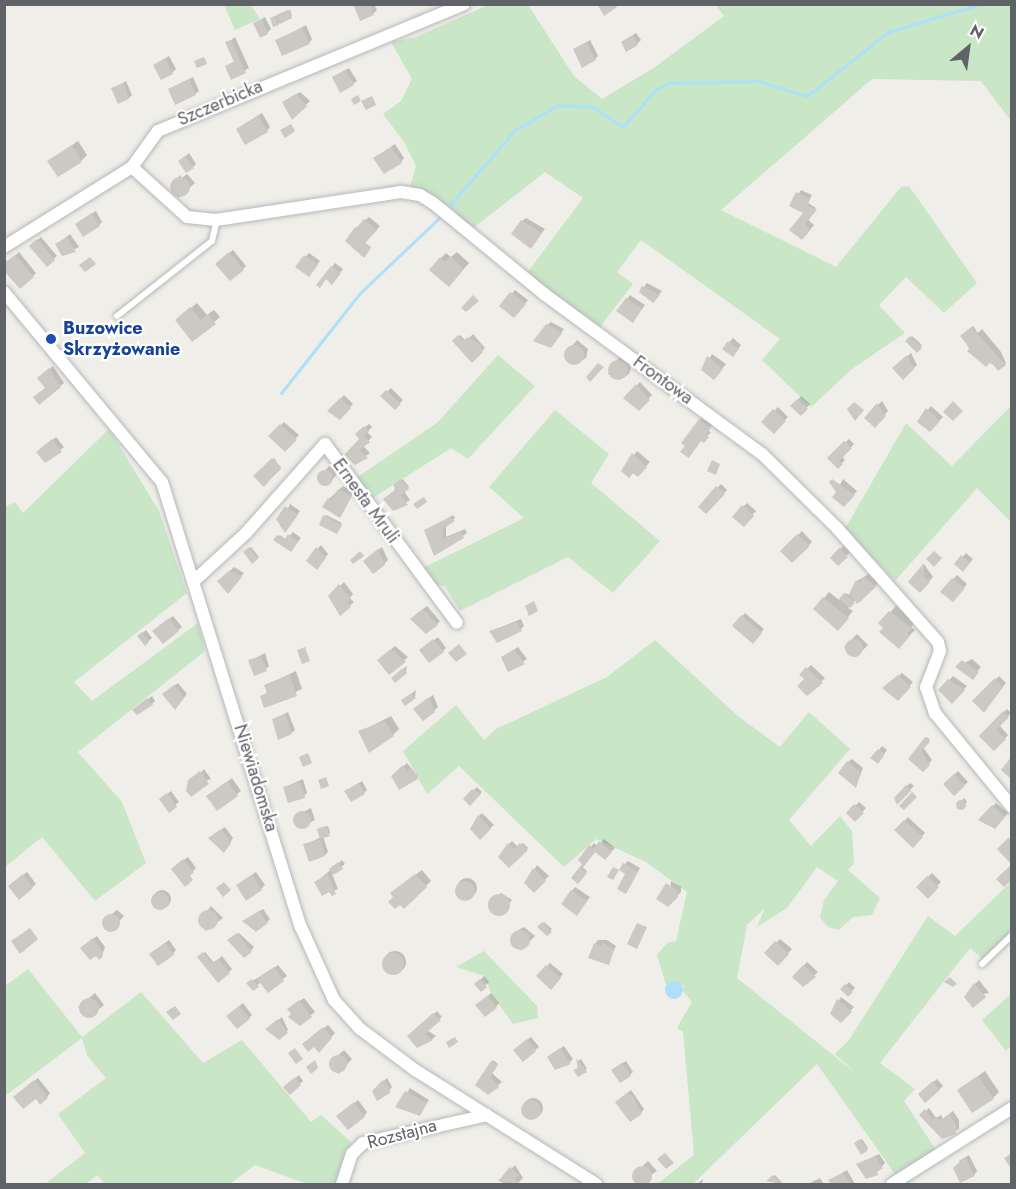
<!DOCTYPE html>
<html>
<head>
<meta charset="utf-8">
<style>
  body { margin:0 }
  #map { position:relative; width:1016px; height:1189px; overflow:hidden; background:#f0eee8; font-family:Jost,sans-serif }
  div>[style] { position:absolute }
  .green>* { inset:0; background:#c9e6c6 }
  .water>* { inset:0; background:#ade0fb }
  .round { border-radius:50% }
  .shadow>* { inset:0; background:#0003 }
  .stream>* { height:3px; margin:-1.5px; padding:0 1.5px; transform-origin:1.5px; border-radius:1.5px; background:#ade0fb }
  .building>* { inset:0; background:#ccc9c4 }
  .roads { filter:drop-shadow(0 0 2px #b5b8bb) drop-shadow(0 0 2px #b5b8bb) }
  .lane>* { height:6px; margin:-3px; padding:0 3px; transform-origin:3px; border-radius:3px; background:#fff }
  .street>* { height:12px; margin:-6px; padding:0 6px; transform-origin:6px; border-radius:6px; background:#fff }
  .dots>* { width:16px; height:16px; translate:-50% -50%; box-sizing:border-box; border:3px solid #fff; border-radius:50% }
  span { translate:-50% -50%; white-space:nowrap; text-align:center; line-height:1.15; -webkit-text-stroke:4.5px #fff; paint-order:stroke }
  .street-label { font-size:18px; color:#5f6367 }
  .transit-label { font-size:18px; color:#164399; font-weight:700 }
  .left { translate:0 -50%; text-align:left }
  .frame { position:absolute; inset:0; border:6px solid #5f6367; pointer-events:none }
  .north { position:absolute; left:938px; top:18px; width:60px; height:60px; -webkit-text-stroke:4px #fff; paint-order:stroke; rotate:29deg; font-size:16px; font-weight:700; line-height:24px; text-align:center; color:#5f6367 }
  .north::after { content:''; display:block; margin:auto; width:21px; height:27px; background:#5f6367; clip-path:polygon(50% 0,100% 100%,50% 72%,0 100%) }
</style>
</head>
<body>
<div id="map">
  <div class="green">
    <i style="clip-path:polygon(224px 5px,251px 5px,260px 19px,235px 30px)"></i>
    <i style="clip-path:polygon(488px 5px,528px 5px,574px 76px,602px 99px,655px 67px,724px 16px,716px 5px,1011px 5px,1011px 121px,981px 81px,872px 79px,721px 210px,836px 267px,901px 187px,909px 186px,977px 283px,944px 313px,906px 277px,879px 305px,905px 333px,852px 369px,811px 407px,762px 360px,780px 339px,641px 240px,617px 272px,633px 284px,600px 327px,527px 273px,583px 198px,545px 172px,472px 229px,455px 211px,427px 192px,410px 187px,416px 166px,404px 142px,383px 114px,401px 101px,412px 79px,391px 42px,416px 37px)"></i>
    <i style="clip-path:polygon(498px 355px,535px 386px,468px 459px,451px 448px,371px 499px,355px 479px,438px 422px)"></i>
    <i style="clip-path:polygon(1011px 406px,1011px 522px,977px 488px,895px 581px,845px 529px,906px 423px,952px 466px)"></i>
    <i style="clip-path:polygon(555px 410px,609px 454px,591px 483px,660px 541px,613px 593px,568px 557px,460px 611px,445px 586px,434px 584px,421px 569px,524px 518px,489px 487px)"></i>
    <i style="clip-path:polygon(109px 429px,159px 511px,187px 593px,74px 682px,92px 701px,198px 623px,205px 651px,78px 752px,122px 802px,146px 863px,95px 901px,42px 837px,5px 867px,4px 507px,15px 502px,23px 513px)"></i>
    <i style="clip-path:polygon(655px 640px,739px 717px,780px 747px,809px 712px,850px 749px,789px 820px,811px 846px,840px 816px,852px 831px,854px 863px,848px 870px,880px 898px,872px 915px,853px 917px,839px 930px,828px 927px,820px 917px,824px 900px,838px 881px,817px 867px,787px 908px,757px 927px,765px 908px,747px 925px,737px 978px,858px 1075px,835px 1054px,849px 1040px,928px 916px,955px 936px,1011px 882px,1011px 932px,984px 960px,970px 948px,880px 1063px,915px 1089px,904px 1101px,938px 1153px,895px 1174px,817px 1064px,693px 1184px,657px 1184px,694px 1155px,683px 1032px,677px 1028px,692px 1002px,683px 991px,684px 986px,672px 982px,666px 985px,657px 955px,667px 943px,676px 941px,687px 892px,646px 862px,596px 839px,564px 867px,459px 766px,427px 794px,403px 751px,456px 705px,484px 740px,496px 729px,607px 677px)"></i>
    <i style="clip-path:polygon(484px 951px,537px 1006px,538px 1018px,513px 1024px,492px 995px,484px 976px,456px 967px)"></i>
    <i style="clip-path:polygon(28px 969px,82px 1037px,141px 992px,203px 1063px,242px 1040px,311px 1122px,321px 1115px,351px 1142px,336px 1184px,307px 1184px,255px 1165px,230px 1184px,105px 1184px,97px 1175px,86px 1184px,45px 1184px,85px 1153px,58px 1114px,106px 1078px,87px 1055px,82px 1038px,5px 1096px,5px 986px)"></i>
    <i style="clip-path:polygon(1011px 994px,1011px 1046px,1006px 1051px,982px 1020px)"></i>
  </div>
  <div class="water">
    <i class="round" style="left:665px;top:981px;width:18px;height:18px"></i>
  </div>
  <div class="shadow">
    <i style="clip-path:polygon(355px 4px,374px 4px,377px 10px,373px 14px)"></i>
    <i style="clip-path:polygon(290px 10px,292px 16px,278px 24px,273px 17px)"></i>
    <i style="clip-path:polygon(265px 17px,271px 29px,267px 33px,255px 23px)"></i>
    <i style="clip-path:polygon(306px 25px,312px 39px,309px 43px,276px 41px)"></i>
    <i style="clip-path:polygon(636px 33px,641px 40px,637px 44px,622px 42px)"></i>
    <i style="clip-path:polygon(235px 37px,249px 68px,232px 78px,227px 66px,235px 61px,227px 43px)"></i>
    <i style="clip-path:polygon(590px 40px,598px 56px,595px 59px,575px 50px)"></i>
    <i style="clip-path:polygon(169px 56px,176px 69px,172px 73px,155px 65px)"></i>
    <i style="clip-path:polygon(349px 68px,357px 81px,353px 84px,333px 78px)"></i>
    <i style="clip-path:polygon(193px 77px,199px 91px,195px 94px,169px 89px)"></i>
    <i style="clip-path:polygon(126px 81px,132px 95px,129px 98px,113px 89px)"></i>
    <i style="clip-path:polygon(300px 92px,310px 101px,293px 117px,284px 102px)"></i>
    <i style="clip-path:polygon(262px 113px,270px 127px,267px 131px,241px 126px)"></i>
    <i style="clip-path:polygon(78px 141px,87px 155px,81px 161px,49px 161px)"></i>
    <i style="clip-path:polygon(395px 144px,404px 158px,401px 162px,379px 155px)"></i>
    <i style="clip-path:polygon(189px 153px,196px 164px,193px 167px,183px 158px)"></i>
    <i style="clip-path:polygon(187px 174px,195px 183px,178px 198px,170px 188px,180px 175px,182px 178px)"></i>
    <i style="clip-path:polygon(801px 190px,812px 195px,808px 203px,816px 208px,807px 219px,814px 225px,806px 235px,804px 212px,791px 205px)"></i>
    <i style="clip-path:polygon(96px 211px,102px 222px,99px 225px,80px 221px)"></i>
    <i style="clip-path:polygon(369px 217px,380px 226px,365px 243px,371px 247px,364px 256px,356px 228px)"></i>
    <i style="clip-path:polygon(526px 218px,545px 229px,534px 243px,522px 221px)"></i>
    <i style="clip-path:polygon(70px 234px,79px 247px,63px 255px,56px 245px)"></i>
    <i style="clip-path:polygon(41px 237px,57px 256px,47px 265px,31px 246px)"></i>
    <i style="clip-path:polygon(233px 250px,246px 266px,243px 269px,221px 260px)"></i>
    <i style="clip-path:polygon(19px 252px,36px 273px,33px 276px,5px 265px)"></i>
    <i style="clip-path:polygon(457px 252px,469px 263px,454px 280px,441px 258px,446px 253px,451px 257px)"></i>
    <i style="clip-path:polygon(309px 253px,320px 261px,312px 271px,297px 266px)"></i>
    <i style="clip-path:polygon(335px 263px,343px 269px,335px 279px,326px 278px,318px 285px)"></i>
    <i style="clip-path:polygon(647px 283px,662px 291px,656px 298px,641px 291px)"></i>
    <i style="clip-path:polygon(515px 290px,528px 300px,518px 313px,501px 306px)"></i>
    <i style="clip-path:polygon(630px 295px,645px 305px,636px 317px,618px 311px)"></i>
    <i style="clip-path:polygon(197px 303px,207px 315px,214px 310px,220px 317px,193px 340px,182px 315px)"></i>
    <i style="clip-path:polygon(551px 322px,564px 329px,554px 343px,547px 325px)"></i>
    <i style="clip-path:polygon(973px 326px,978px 333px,982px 329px,1001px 352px,1006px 363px,999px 369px,978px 354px,974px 357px,962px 336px)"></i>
    <i style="clip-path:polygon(473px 334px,485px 348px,472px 361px,454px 341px,460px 335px,466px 341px)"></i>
    <i style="clip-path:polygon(912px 336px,922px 345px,917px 351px,907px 341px)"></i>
    <i style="clip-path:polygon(733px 338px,741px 345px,736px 352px,724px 348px)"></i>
    <i style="clip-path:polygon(577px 340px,588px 349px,586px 358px,575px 364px,564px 356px)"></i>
    <i style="clip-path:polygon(911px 353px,917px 365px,903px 378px,894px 368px)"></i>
    <i style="clip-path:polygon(712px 354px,726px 364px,717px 375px,703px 370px)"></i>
    <i style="clip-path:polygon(620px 356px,632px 365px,629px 374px,621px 379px,608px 374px)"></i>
    <i style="clip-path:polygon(53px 366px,64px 383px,60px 386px,42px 375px)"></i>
    <i style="clip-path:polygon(640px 382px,652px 395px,639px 409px,625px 398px)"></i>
    <i style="clip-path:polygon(391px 388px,403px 400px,395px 408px,383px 396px)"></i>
    <i style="clip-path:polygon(344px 395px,353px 404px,339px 418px,329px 411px)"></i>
    <i style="clip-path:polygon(801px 396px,810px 404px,801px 414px,793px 406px)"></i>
    <i style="clip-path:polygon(882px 401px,888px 411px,875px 426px,866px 417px)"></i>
    <i style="clip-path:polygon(931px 406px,943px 417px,930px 430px,919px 421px)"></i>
    <i style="clip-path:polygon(778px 407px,788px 417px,774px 432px,764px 421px)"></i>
    <i style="clip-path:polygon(703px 416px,713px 424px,708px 430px,711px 433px,702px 439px,700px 420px)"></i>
    <i style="clip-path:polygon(284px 422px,299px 435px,285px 450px,270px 436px)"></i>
    <i style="clip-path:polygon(369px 424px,372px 427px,367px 432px,372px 437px,363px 446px,370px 453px,355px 463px,362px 439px,357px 434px)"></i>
    <i style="clip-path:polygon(56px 437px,64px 447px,45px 461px,41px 449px)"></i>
    <i style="clip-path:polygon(849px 439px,854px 444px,842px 456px,845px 460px,838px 467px,830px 458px)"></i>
    <i style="clip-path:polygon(637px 451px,650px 462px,638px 475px,623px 471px)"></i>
    <i style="clip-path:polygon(274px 458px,281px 469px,264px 485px,255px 476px)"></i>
    <i style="clip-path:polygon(329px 466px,338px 473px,327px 486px,318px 478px)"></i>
    <i style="clip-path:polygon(403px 479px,409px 487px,404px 491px,410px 500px,393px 510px,395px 485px)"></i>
    <i style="clip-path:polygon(843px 479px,857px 491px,844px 505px,834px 496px)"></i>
    <i style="clip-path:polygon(721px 484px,727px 490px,706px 512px,700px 506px)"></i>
    <i style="clip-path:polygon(343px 486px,354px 492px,341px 515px,329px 499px)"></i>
    <i style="clip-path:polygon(747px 503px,756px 511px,743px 525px,734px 516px)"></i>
    <i style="clip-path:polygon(290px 504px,300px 511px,285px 531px,280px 526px)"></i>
    <i style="clip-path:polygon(326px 515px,342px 523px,338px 531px,325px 516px)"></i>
    <i style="clip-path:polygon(453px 515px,455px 518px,446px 525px,446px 537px,465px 529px,467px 533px,435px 554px,426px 531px)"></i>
    <i style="clip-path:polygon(802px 531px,812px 542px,792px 561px,782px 551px)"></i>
    <i style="clip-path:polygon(293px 532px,301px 538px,294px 546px,275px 540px,280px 535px,286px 540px)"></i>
    <i style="clip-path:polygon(321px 545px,328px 554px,320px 564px,308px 560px)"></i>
    <i style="clip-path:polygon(843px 546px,850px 552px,838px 564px,832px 558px)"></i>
    <i style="clip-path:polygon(251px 547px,259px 557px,252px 562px,245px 552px)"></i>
    <i style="clip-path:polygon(382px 547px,388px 560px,384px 564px,368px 557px)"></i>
    <i style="clip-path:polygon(966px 553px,973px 559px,967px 566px,956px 564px)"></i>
    <i style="clip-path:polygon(924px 564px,933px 577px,920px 591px)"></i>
    <i style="clip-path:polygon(234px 567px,244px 573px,231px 588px,219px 581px)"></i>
    <i style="clip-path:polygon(869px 574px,878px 583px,860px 602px,856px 599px,848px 608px,853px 611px,843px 623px,815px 609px,829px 592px,839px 600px,846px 593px,849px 595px,857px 581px)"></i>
    <i style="clip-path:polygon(957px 575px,967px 584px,956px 597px,942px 592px)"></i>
    <i style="clip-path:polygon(344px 582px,353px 594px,350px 598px,354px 602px,340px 614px,330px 597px)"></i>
    <i style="clip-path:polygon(427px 606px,440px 621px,437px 624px,415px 615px)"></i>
    <i style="clip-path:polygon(896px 606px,916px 621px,911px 627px,915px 630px,898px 647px,880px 623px)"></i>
    <i style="clip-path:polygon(745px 613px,764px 629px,753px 642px,734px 626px)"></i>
    <i style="clip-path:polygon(173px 616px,182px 627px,163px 642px,158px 628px)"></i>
    <i style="clip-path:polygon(521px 619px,524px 626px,521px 629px,491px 631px)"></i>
    <i style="clip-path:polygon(146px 630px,152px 638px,145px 644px,139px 636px)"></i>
    <i style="clip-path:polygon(857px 634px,868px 645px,856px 657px,844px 647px)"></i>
    <i style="clip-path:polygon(438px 637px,446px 648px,443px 651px,425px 647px)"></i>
    <i style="clip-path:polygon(395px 646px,408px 657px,389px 673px,382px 657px)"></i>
    <i style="clip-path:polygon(518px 647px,527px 659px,509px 670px,502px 657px)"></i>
    <i style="clip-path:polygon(265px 653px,269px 666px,266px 669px,250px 661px)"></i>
    <i style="clip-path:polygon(972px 659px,981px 667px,972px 677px,957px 667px)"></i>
    <i style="clip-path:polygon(811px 665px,825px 678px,807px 694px,806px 679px,801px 675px)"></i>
    <i style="clip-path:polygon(407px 666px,406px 672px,396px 674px)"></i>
    <i style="clip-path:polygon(296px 671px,302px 689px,265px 706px,262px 697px,268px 691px,266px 685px)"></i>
    <i style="clip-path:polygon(902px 673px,913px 682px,898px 699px,885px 688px)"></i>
    <i style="clip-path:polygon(953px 676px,967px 686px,952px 702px,940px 690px)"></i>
    <i style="clip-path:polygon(999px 676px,1006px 683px,984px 711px,975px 701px)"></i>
    <i style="clip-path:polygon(178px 683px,187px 694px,175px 708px,168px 690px)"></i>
    <i style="clip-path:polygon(416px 690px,415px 697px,407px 697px)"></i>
    <i style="clip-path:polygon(433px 695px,438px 707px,434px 711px,419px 706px)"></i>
    <i style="clip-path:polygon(152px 696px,155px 701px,152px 704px,138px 706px)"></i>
    <i style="clip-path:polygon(1007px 709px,1011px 713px,999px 725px,1008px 735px,994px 749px,981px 736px)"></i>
    <i style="clip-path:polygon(288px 712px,295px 730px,291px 733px,274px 719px)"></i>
    <i style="clip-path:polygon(391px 716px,399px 729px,393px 735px,360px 732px)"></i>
    <i style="clip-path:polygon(927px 737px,930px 740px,923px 747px,932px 760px,923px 770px,918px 747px)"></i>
    <i style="clip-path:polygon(882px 746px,887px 750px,881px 758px,879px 750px)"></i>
    <i style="clip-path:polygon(852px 759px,863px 768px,856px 786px,848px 762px)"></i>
    <i style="clip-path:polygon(407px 763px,418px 777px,393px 777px)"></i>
    <i style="clip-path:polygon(204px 769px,211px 779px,188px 787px)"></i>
    <i style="clip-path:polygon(958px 771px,968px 782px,954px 794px,945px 784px)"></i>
    <i style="clip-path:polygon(232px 778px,241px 791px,217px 809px,211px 793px)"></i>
    <i style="clip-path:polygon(303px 779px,307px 793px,304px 796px,285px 787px)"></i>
    <i style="clip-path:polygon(362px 781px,367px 790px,364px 793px,346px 791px)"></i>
    <i style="clip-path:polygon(910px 783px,914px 786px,898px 802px,907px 786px)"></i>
    <i style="clip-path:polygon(477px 787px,482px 792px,470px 803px,465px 799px)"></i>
    <i style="clip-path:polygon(171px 791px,179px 802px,169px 810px,165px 796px)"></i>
    <i style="clip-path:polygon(964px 798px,967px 802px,962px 810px,957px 805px)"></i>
    <i style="clip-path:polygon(859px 802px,866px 808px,855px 820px,848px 813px)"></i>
    <i style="clip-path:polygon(996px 803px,1008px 813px,995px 826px,990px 822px,987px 825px,981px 820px)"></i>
    <i style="clip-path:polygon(311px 808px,315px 820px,298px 828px,295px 816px)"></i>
    <i style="clip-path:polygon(482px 813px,494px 825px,480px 838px,479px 816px)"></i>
    <i style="clip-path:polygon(908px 817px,925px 833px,913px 846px,896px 830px)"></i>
    <i style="clip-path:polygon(328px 826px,330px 833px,323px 836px,328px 852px,325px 855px,305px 845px,321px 837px,320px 828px)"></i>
    <i style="clip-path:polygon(225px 827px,233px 838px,227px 848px,213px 835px)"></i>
    <i style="clip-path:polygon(1012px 837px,1012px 858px,999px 849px)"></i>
    <i style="clip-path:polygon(604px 839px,615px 848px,605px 858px,596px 851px,582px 867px,587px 871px,578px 882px,573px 877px,583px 866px,580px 860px,594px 843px,598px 846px)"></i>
    <i style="clip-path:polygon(512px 841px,518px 847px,523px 843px,528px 848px,520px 855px,503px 850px)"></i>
    <i style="clip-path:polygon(188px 857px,196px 868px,182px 881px,176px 866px)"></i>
    <i style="clip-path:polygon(342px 860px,345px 864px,332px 874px,338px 889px,323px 894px,320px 879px)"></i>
    <i style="clip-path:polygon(628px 861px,640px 868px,626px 892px,627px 873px,620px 869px)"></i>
    <i style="clip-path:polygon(537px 865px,549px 876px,534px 891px,526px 883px)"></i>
    <i style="clip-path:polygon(422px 870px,431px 881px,404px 907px,395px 897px,398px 888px)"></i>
    <i style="clip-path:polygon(27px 872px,36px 884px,19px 898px,13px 883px)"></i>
    <i style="clip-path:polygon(256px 872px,265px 885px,261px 889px,241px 882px)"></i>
    <i style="clip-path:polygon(932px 873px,941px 882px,928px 896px,918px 887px)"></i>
    <i class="round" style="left:457px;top:878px;width:20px;height:20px"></i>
    <i style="clip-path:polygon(671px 881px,681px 887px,681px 892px,668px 905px)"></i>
    <i style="clip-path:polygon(575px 887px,590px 897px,580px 910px,572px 891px)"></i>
    <i class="round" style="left:153px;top:890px;width:18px;height:18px"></i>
    <i style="clip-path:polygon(501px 893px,512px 900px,498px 916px,488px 905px)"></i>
    <i style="clip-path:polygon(211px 906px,223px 918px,206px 931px,199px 921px)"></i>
    <i style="clip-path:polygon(263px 909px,270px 919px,267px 922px,248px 918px)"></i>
    <i style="clip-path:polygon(117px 910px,124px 916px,109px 932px,102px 922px)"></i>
    <i style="clip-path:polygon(544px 922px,552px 929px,547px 934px,539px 927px)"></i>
    <i style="clip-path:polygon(524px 927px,535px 936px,521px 950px,511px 941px,516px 936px,513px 933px)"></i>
    <i style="clip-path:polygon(239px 933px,254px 947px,251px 951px,229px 940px)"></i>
    <i style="clip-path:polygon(97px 936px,105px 947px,102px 955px,86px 944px)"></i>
    <i style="clip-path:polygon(780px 939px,792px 949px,778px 964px,766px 953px)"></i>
    <i style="clip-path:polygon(169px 940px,176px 950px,173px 954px,154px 951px)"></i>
    <i style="clip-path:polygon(598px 940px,607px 940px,616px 946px,608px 964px,595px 944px)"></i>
    <i class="round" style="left:384px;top:951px;width:22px;height:22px"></i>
    <i style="clip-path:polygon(205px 952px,214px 963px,222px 956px,232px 969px,229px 972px,200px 957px)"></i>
    <i style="clip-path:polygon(807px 962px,818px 972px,803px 985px,794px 976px)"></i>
    <i style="clip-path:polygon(550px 963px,563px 974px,551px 988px,538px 976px)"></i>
    <i style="clip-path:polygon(278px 965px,287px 976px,268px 991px,261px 982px,253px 989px,249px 983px)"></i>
    <i style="clip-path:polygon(484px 976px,489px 982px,481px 989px,476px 984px)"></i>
    <i style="clip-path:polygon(979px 980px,989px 993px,966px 997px,975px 984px)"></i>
    <i style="clip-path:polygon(849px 982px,855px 988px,848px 995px,842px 989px)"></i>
    <i style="clip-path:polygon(95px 993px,104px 1005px,88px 1018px,78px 1007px)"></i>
    <i style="clip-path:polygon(491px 993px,499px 1003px,496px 1007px,481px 1002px)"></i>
    <i style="clip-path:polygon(841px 997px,854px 1007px,841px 1021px,832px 1013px)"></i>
    <i style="clip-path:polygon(304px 998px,315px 1012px,300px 1024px,293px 1006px)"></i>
    <i style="clip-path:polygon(243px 1003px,252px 1015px,249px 1018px,231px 1013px)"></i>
    <i style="clip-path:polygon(437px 1011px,442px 1017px,427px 1030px,436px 1036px,426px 1044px,409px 1036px)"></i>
    <i style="clip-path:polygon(282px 1017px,288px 1030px,279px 1038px,279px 1027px,271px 1034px,267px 1029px)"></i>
    <i style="clip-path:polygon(328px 1025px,335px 1033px,319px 1050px,310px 1040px)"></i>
    <i style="clip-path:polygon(531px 1037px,539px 1047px,535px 1050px,518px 1047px)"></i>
    <i style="clip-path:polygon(564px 1046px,573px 1059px,570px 1062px,552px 1054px)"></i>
    <i style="clip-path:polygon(344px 1050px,352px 1059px,338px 1074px,329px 1063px)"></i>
    <i style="clip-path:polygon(581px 1059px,587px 1069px,578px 1075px,577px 1062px)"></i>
    <i style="clip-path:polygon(493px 1060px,498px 1064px,492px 1073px,502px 1082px,488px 1093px,477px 1085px)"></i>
    <i style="clip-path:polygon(626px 1061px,633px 1072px,630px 1075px,616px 1067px)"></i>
    <i style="clip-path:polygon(985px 1071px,999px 1092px,993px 1098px,958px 1090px)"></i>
    <i style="clip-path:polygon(299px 1075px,303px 1081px,290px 1092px,285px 1087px)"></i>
    <i style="clip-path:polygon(38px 1078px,50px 1093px,47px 1097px,19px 1094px)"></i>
    <i style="clip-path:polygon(387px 1078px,392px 1087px,389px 1091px,374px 1091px)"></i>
    <i style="clip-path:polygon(937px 1079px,943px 1086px,926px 1101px,923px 1090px)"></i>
    <i style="clip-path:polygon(410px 1088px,429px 1100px,419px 1114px,398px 1107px)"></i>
    <i style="clip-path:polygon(631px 1090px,644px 1109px,641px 1113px,621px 1098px)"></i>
    <i class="round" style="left:523px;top:1098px;width:20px;height:20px"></i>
    <i style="clip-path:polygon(358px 1100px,367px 1112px,364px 1116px,342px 1113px)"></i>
    <i style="clip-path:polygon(929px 1108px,936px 1118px,941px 1115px,943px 1119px,953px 1111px,959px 1120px,959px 1129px,942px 1138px,925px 1112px)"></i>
    <i style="clip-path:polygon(862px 1139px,868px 1148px,862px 1153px,856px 1143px)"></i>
    <i style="clip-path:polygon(879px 1154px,885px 1163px,874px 1175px,858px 1164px)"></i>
    <i style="clip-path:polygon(969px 1155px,977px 1171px,974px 1175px,959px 1161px)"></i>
    <i style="clip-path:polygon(648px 1161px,657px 1171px,637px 1184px,632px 1176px)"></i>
    <i style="clip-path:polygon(515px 1165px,523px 1178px,517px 1184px,505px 1184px,500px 1181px)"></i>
    <i style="clip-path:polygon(847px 1170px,855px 1184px,833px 1184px,830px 1180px)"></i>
    <i style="clip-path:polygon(775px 1175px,783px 1184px,782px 1184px,768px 1181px)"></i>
    <i style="clip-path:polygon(820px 1178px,824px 1184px,808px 1184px)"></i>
    <i style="clip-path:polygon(703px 1179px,702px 1184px,697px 1184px)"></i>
  </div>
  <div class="stream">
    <i style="left:450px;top:205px;width:98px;rotate:-49.1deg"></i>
    <i style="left:514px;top:131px;width:51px;rotate:-30.6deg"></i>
    <i style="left:558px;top:105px;width:35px;rotate:3deg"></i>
    <i style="left:593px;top:107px;width:36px;rotate:34deg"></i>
    <i style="left:623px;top:127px;width:49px;rotate:-49.1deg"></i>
    <i style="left:655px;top:90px;width:16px;rotate:-27deg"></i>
    <i style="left:669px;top:83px;width:89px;rotate:-1.3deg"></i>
    <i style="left:758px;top:81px;width:51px;rotate:17deg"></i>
    <i style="left:807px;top:96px;width:103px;rotate:-38.3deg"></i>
    <i style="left:888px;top:32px;width:97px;rotate:-16.8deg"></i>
    <i style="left:281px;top:393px;width:127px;rotate:-51.7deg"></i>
    <i style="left:360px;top:293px;width:109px;rotate:-43.5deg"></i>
  </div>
  <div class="building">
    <i style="clip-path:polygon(353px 4px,370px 4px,374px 15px,360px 21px)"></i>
    <i style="clip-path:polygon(597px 4px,615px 4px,617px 7px,604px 16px)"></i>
    <i style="clip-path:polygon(288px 10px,292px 18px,280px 24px,276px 15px)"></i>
    <i style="clip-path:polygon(275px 16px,279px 25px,273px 27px,270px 18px)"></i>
    <i style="clip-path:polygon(262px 19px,268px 34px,260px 38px,253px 23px)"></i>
    <i style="clip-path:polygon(302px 28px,310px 44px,282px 56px,275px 40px)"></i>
    <i style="clip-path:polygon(633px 35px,638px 45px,626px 52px,621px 42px)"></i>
    <i style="clip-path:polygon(231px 40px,246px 73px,231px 80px,225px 66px,234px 62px,225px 42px)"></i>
    <i style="clip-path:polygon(586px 42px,596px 60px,582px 68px,573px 49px)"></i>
    <i style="clip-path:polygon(204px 57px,207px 64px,197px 68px,194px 61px)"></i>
    <i style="clip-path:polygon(165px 58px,173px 74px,161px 80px,153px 65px)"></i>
    <i style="clip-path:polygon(345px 70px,354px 85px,340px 93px,332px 77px)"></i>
    <i style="clip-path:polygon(189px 79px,196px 95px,175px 105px,168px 89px)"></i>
    <i style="clip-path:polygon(123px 83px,129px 99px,118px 104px,111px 88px)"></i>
    <i style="clip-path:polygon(296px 94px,307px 106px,292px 120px,282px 102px)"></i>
    <i style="clip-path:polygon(358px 95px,361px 101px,372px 96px,376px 105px,366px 110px,361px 101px,354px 105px,351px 99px)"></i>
    <i style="clip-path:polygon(258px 116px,268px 132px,245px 145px,236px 129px)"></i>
    <i style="clip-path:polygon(291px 124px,295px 131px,285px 138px,280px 130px)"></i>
    <i style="clip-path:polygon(72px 145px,82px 162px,58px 177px,47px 161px)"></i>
    <i style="clip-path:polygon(391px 147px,402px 163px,384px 174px,373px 158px)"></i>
    <i style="clip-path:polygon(185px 156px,194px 168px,186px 173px,178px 161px)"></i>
    <i class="round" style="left:170px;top:177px;width:20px;height:20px"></i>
    <i style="clip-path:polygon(796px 192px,810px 199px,807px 205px,817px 210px,805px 224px,811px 229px,802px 240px,789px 230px,803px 213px,789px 206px)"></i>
    <i style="clip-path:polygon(92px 213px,100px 226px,83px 237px,75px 224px)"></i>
    <i style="clip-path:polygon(364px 219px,377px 230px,364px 244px,371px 248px,364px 258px,345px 241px,355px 227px,360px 231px,358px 226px)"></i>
    <i style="clip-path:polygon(521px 220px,542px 233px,531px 249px,511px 234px)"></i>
    <i style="clip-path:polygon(67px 237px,76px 252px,62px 256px,55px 244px)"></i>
    <i style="clip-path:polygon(37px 239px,55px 260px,47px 267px,29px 246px)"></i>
    <i style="clip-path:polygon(229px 252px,244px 270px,230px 281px,215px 264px)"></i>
    <i style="clip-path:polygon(15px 255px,34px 277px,20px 289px,4px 271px,4px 263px)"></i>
    <i style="clip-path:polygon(304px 255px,318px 265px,309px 277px,295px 267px)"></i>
    <i style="clip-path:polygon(450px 256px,464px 269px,449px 287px,429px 270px,440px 257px,445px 262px)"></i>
    <i style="clip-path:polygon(90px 257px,96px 264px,85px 272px,79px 265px)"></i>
    <i style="clip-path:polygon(331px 266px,341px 273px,332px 285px,326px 279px,320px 288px,316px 285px)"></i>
    <i style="clip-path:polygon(642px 286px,660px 295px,653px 303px,639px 292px)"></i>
    <i style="clip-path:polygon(510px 292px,526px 304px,514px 318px,499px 306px)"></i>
    <i style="clip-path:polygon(473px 295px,479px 301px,466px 312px,461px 308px)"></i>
    <i style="clip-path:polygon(626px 298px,642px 309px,633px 323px,616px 311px)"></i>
    <i style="clip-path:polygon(190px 307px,201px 320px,208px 314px,216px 324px,192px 342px,175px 320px)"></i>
    <i style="clip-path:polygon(546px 324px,562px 333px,551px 348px,533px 341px)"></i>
    <i style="clip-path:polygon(971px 327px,1006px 365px,998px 371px,991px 362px,986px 367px,967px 351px,970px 348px,960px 336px)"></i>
    <i style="clip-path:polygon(458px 335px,463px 341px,468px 337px,480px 344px,483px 352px,472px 363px,452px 341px)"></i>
    <i style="clip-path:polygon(910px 336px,922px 348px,917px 353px,905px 341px)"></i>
    <i style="clip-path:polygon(728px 341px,739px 349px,733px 357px,722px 349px)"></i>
    <i class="round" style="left:564px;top:345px;width:20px;height:20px"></i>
    <i style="clip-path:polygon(907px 355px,914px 369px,903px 380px,892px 368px)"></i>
    <i style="clip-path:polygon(707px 356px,723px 369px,714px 380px,701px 370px)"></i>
    <i class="round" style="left:608px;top:360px;width:20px;height:20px"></i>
    <i style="clip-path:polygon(598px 363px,604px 367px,590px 382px,586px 377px)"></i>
    <i style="clip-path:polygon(49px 368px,61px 387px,39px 405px,33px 397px,45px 388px,37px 378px)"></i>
    <i style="clip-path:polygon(636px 384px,650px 400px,639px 411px,623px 398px)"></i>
    <i style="clip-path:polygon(386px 390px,401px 404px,395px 410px,380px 396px)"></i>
    <i style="clip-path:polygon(340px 398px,351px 408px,340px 420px,327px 411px)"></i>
    <i style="clip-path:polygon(797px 399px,808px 409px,801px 416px,790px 406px)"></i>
    <i style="clip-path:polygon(953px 401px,963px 411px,953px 421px,943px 412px)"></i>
    <i style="clip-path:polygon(854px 402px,864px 410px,855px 421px,847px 409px)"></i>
    <i style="clip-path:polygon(877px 403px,886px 416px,875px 428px,864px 418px)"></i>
    <i style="clip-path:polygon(926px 408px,940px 421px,930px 432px,917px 422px)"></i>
    <i style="clip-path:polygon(773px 409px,786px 421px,774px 434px,761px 422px)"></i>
    <i style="clip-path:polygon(699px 419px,711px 428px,706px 434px,709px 437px,704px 443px,701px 441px,689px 458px,680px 452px,685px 446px,681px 443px)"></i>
    <i style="clip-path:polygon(280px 424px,297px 440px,285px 452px,268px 436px)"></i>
    <i style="clip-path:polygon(364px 426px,369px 431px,364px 436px,370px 442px,360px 450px,368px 458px,355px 465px,344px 455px,359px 439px,355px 434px)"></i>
    <i style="clip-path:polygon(52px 439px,62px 452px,45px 463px,36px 452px)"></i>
    <i style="clip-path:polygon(844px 441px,852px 448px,839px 461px,843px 464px,838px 469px,827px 458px)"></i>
    <i style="clip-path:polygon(632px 453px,647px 467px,638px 477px,633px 473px,629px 478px,621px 471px)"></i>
    <i style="clip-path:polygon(272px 458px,281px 467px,264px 487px,253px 476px)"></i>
    <i style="clip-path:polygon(712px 460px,720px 464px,716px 475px,707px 471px)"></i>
    <i class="round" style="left:317px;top:470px;width:16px;height:16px"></i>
    <i style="clip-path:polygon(401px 479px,409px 489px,401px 495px,408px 505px,393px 511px,383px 499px,396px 489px,393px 485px)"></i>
    <i style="clip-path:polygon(832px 479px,855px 495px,844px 507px,832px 497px,836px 492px,829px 482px)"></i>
    <i style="clip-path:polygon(716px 486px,725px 494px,706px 514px,698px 507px)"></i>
    <i style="clip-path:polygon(338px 489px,352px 496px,340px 518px,322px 507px,328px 498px,332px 500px)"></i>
    <i style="clip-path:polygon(424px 497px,427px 502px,417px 509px,413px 504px)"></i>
    <i style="clip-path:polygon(742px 505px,754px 516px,744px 527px,732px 517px)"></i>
    <i style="clip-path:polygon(285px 506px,298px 515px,285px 533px,276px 519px)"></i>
    <i style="clip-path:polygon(323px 515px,342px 525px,337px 534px,319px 525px)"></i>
    <i style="clip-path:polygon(450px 517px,455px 521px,443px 529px,443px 539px,461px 532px,464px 538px,434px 556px,424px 530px)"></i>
    <i style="clip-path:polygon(288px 534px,298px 542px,291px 552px,273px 540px,277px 535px,284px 540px)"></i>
    <i style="clip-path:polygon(797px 534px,810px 546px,792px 563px,780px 551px)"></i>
    <i style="clip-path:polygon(249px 547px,258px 559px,252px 564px,243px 552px)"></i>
    <i style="clip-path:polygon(316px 547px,326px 558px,317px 570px,306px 561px)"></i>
    <i style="clip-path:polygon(839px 548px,848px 557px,838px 566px,830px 558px)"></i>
    <i style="clip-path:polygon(378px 549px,385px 565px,373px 574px,363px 561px)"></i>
    <i style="clip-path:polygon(360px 551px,364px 556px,353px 564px,350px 560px)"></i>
    <i style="clip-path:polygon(934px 551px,942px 558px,934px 567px,926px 559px)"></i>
    <i style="clip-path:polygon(961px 555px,970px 563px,963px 572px,954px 564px)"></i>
    <i style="clip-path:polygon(924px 563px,924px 577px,930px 582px,920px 593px,908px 582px)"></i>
    <i style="clip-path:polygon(230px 570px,242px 577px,228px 594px,217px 581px)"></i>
    <i style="clip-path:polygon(864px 577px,876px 587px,857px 604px,849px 594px,856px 580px,859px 583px)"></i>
    <i style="clip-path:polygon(952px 578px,965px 588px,953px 602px,940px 592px)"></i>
    <i style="clip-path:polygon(339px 584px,351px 599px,347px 602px,351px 607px,340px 616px,328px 596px)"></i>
    <i style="clip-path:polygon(844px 593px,855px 603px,850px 608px,839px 599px)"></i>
    <i style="clip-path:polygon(823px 597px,849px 618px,838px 631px,813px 609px)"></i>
    <i style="clip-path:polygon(534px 601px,538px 611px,529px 616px,525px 606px)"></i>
    <i style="clip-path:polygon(423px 609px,438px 625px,426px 634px,410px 619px)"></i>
    <i style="clip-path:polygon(889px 611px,912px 628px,907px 633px,910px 636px,899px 649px,879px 632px,883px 628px,878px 623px)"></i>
    <i style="clip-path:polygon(741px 615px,762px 633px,753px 644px,732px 626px)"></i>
    <i style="clip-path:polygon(169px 618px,179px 631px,163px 644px,152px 631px)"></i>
    <i style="clip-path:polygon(517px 622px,522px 631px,497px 643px,489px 631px)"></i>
    <i style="clip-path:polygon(142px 632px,149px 642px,145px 646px,137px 636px)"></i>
    <i class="round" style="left:845px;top:639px;width:18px;height:18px"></i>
    <i style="clip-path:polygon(433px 639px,444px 652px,429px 663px,419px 650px)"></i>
    <i style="clip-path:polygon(459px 644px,467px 654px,456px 662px,448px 653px)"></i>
    <i style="clip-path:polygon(305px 647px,310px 661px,302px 664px,297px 650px)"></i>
    <i style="clip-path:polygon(391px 649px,406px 662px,389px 675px,377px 660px)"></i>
    <i style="clip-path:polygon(514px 650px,525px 664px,508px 672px,501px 657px)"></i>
    <i style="clip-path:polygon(261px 656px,267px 671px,254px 676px,248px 660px)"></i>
    <i style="clip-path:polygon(962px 660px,979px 672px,973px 680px,955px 667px)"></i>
    <i style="clip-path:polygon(806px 667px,823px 683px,807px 696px,797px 686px,804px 679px,799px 675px)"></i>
    <i style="clip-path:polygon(403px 668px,407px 673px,395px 683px,391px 678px)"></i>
    <i style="clip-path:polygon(290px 675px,297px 696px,264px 708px,260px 696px,267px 693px,264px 685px)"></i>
    <i style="clip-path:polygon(898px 675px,911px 687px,898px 701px,882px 688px)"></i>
    <i style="clip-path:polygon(995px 678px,1003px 687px,984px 713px,972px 701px)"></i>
    <i style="clip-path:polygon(948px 679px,965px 690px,952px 704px,938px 690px)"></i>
    <i style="clip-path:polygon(174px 685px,184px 698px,175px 710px,162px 694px)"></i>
    <i style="clip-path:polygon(412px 693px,416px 698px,405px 706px,401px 700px)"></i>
    <i style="clip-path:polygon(429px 697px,435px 712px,423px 721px,413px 709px)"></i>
    <i style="clip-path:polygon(147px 698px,153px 705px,137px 715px,132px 710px)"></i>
    <i style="clip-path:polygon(1003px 711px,1009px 717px,996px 730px,1006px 739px,994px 751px,979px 736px)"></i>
    <i style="clip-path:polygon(285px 714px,292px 734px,278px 740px,272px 719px)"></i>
    <i style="clip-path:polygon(385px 721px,394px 736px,369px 753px,358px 731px)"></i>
    <i style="clip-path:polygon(925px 737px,930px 742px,921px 751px,930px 765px,923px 772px,908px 759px)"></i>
    <i style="clip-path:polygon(878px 749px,885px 754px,878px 764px,870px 758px)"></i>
    <i style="clip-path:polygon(308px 753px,312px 763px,303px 767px,299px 757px)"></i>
    <i style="clip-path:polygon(1012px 756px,1012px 780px,1001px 770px)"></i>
    <i style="clip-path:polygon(847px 761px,860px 772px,856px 788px,838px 773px)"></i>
    <i style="clip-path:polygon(403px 765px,407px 772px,411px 767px,418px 779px,399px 790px,391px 776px)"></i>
    <i style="clip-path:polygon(200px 771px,209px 784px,191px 797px,186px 791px,188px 780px)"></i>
    <i style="clip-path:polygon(954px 774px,965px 786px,954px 796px,943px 784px)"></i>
    <i style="clip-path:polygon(326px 777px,329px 786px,321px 789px,318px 780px)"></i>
    <i style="clip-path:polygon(228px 781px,238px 796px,217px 811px,206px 796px)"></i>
    <i style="clip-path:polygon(300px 782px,305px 798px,288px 803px,283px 787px)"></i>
    <i style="clip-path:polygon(359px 783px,365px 794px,351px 802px,344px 791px)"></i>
    <i style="clip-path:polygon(906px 785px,911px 791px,897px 805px,894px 798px)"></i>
    <i style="clip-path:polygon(472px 789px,481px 794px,470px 806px,463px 799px)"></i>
    <i style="clip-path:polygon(912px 792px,917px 797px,904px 810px,899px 806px)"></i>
    <i style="clip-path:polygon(167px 793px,177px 807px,169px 813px,159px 799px)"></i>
    <i class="round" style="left:956px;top:800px;width:10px;height:10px"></i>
    <i style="clip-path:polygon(854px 804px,864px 813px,855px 822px,846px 813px)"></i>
    <i style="clip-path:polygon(992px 805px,1005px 817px,995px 829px,978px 820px)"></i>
    <i class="round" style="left:293px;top:811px;width:18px;height:18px"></i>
    <i style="clip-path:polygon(478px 815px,491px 829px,480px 840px,470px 829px)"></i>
    <i style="clip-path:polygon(904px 820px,923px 837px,913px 848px,894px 830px)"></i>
    <i style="clip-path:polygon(326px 826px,330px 836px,320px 839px,325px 856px,309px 862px,303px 844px,320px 839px,317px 829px)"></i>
    <i style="clip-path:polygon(221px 829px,231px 843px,224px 853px,208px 838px)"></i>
    <i style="clip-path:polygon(1009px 837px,1012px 860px,1009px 862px,997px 849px)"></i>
    <i style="clip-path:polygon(599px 841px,612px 852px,605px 860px,595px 852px,582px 869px,587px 873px,578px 884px,571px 878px,582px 864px,578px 860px,589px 845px,594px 849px)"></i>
    <i style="clip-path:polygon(508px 843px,514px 849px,520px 843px,528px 850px,509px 868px,498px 857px)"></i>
    <i style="clip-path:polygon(183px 859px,194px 872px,190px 876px,193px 880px,185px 887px,171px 869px)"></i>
    <i style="clip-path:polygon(338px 862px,343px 869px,333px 875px,329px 869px)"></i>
    <i style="clip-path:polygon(623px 863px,638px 872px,626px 894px,617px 889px,625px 874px,619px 870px,613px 880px,607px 877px,613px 867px,619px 870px)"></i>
    <i style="clip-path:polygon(1012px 864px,1012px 880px,1004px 887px,996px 879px)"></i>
    <i style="clip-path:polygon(533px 868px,546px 881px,534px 893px,524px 883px)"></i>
    <i style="clip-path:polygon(23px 874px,33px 888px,19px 900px,8px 886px)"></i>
    <i style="clip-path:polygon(328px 874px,336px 894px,332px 896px,329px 892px,322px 896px,314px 882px)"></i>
    <i style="clip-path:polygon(415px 874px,427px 887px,404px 909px,400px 905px,395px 909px,388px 902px,393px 897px,390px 893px)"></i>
    <i style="clip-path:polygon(252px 875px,262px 890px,246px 901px,236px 885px)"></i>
    <i style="clip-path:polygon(927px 876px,939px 887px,928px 899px,916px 887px)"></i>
    <i class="round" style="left:455px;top:881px;width:20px;height:20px"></i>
    <i style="clip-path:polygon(224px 882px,231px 890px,223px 897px,216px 888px)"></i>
    <i style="clip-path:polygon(666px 883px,678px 891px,678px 897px,668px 907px,656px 899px)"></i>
    <i style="clip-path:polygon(571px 890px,587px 901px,577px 916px,561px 904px)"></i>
    <i class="round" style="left:151px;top:892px;width:18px;height:18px"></i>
    <i class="round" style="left:488px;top:894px;width:22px;height:22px"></i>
    <i class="round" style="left:198px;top:910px;width:20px;height:20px"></i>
    <i style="clip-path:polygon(259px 911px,268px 923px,256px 932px,242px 921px)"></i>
    <i class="round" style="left:102px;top:914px;width:18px;height:18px"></i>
    <i style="clip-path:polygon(542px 922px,552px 932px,547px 936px,537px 927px)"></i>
    <i style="clip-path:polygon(637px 923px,647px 927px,637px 949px,627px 944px)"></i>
    <i style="clip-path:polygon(30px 928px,38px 939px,20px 954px,11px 941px)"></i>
    <i class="round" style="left:510px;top:930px;width:20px;height:20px"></i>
    <i style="clip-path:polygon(237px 933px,252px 952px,244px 958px,227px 940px)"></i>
    <i style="clip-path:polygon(93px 938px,102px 951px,103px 956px,99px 960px,96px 956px,90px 960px,80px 948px)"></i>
    <i style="clip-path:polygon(775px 941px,789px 954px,778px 966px,764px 953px)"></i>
    <i style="clip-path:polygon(602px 942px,614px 950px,609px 965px,588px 958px,594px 943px,601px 946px)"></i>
    <i style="clip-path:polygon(165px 943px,174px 955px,158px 966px,149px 954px)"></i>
    <i style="clip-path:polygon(203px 952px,212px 963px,218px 959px,230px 973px,218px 983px,197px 957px)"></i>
    <i class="round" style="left:382px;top:953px;width:22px;height:22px"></i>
    <i style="clip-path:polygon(546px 965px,561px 978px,551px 990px,536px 976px)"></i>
    <i style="clip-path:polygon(803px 965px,816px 977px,803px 987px,792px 977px)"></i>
    <i style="clip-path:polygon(274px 967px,284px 981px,268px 993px,257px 979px)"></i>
    <i style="clip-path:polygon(950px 977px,957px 984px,953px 987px,944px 982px)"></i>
    <i style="clip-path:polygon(252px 979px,259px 987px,253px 991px,246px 983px)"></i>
    <i style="clip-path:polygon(480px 979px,487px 987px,481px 992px,474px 984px)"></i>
    <i style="clip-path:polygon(974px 983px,986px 997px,973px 1008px,964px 997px)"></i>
    <i style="clip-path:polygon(845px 984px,853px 992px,848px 997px,840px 989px)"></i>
    <i style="clip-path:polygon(487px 996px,497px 1008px,485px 1017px,475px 1005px)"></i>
    <i class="round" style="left:79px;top:998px;width:20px;height:20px"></i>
    <i style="clip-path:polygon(837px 999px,852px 1012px,841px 1023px,830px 1014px)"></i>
    <i style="clip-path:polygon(299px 1000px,312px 1017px,300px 1026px,288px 1017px,291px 1014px,287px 1009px)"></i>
    <i style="clip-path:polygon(175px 1006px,181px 1014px,173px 1020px,166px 1012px)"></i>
    <i style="clip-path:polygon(239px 1006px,250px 1019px,237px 1029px,226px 1016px)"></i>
    <i style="clip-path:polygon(433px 1013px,441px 1020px,425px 1034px,433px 1040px,417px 1048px,407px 1036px)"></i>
    <i style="clip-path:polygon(278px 1019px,288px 1033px,279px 1040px,265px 1029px)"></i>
    <i style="clip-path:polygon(323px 1027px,332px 1038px,319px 1053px,314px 1047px,308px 1052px,302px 1044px)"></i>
    <i style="clip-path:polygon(455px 1037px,458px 1042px,449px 1048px,446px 1042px)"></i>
    <i style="clip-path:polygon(527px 1039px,536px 1051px,523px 1062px,513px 1050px)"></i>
    <i style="clip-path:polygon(295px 1048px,303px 1059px,296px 1064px,288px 1053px)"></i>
    <i style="clip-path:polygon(560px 1048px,571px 1064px,555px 1070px,547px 1057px)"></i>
    <i class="round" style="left:329px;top:1055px;width:18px;height:18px"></i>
    <i style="clip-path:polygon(576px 1058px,587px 1072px,578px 1077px,573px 1070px,578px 1068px)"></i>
    <i style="clip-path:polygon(315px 1060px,318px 1068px,311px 1074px,306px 1067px)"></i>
    <i style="clip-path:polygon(491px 1061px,498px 1065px,490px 1077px,499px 1087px,488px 1095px,475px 1085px)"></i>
    <i style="clip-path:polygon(622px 1063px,631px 1076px,620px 1083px,611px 1070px)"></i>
    <i style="clip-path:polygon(978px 1076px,994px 1099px,972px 1113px,957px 1090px)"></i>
    <i style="clip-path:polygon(295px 1077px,301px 1085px,290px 1095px,283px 1087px)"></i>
    <i style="clip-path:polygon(34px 1080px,48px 1098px,40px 1105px,36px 1099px,23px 1109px,13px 1097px)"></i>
    <i style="clip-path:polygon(383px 1080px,390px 1087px,390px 1093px,377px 1101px,372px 1091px)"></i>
    <i style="clip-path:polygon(933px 1081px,940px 1090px,925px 1103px,918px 1094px)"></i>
    <i style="clip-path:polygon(405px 1091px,427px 1103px,420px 1116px,395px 1107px)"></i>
    <i style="clip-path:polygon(627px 1093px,633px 1096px,642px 1114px,630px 1122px,615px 1102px)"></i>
    <i class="round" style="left:521px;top:1100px;width:20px;height:20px"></i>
    <i style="clip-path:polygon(354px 1102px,365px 1117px,348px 1130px,336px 1116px)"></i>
    <i style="clip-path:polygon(925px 1109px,932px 1120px,937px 1117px,939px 1121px,949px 1114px,956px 1124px,956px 1134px,942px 1139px,919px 1115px)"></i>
    <i style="clip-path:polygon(860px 1139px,868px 1150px,861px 1155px,854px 1143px)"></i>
    <i style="clip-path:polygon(665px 1153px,674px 1163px,666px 1169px,657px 1159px)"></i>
    <i style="clip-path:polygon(1012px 1153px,1012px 1170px,1004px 1158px)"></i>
    <i style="clip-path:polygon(875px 1156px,883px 1168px,877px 1172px,878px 1175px,866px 1179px,856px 1164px)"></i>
    <i style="clip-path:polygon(965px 1157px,975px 1176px,960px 1183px,953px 1168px)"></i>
    <i class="round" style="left:632px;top:1166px;width:20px;height:20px"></i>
    <i style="clip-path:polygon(510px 1167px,520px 1176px,515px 1177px,519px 1184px,498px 1181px)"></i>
    <i style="clip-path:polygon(843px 1173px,851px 1184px,831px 1184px,828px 1180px)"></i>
    <i style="clip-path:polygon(773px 1175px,781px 1184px,766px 1181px)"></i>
  </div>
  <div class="roads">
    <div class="lane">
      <i style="left:117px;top:316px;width:121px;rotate:-38.3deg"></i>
      <i style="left:212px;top:241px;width:22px;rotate:-77deg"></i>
      <i style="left:982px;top:964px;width:42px;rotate:-44deg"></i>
    </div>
    <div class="street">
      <i style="left:132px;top:167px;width:74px;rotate:42.3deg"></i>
      <i style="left:187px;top:217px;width:29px;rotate:6deg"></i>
      <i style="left:216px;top:220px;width:187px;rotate:-8.6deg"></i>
      <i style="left:401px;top:192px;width:19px;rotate:9deg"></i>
      <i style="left:420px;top:195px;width:15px;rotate:32deg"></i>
      <i style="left:433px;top:203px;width:144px;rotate:39.3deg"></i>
      <i style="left:544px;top:294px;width:270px;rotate:36.3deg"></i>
      <i style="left:762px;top:454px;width:105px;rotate:44.6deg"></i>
      <i style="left:837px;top:528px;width:152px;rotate:48.5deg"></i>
      <i style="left:938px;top:642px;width:9px;rotate:77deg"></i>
      <i style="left:940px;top:651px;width:39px;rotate:111deg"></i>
      <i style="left:926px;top:687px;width:28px;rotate:71deg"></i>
      <i style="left:935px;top:713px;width:122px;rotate:50.7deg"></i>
      <i style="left:4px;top:247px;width:151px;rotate:-32deg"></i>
      <i style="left:132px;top:167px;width:44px;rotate:-54.2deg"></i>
      <i style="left:158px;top:131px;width:331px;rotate:-22.5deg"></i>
      <i style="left:4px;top:292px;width:247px;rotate:50.3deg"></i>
      <i style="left:162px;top:482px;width:466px;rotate:72.7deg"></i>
      <i style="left:301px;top:927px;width:80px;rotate:65.7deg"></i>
      <i style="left:334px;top:1000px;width:38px;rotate:48deg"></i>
      <i style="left:359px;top:1028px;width:70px;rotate:36.9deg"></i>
      <i style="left:415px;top:1070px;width:214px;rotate:32.2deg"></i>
      <i style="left:194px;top:581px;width:71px;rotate:-42.7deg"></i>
      <i style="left:246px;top:533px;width:119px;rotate:-48.4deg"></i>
      <i style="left:325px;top:444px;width:222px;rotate:53.6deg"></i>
      <i style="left:342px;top:1184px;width:32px;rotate:-72deg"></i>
      <i style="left:352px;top:1154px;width:16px;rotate:-45deg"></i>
      <i style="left:363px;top:1143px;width:127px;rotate:-12.7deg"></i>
      <i style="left:892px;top:1184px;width:142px;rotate:-32.3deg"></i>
    </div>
  </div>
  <div class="dots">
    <i style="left:51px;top:339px;background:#1a4fb4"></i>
  </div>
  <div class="street-label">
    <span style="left:220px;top:103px;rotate:-23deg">Szczerbicka</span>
    <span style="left:663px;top:380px;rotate:36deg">Frontowa</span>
    <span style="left:366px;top:501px;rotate:54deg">Ernesta Mruli</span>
    <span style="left:256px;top:778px;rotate:73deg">Niewiadomska</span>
    <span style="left:402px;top:1134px;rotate:-15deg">Rozstajna</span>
  </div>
  <div class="transit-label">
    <span class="left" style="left:63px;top:339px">Buzowice<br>Skrzyżowanie</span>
  </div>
  <div class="frame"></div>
  <div class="north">N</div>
</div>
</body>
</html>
